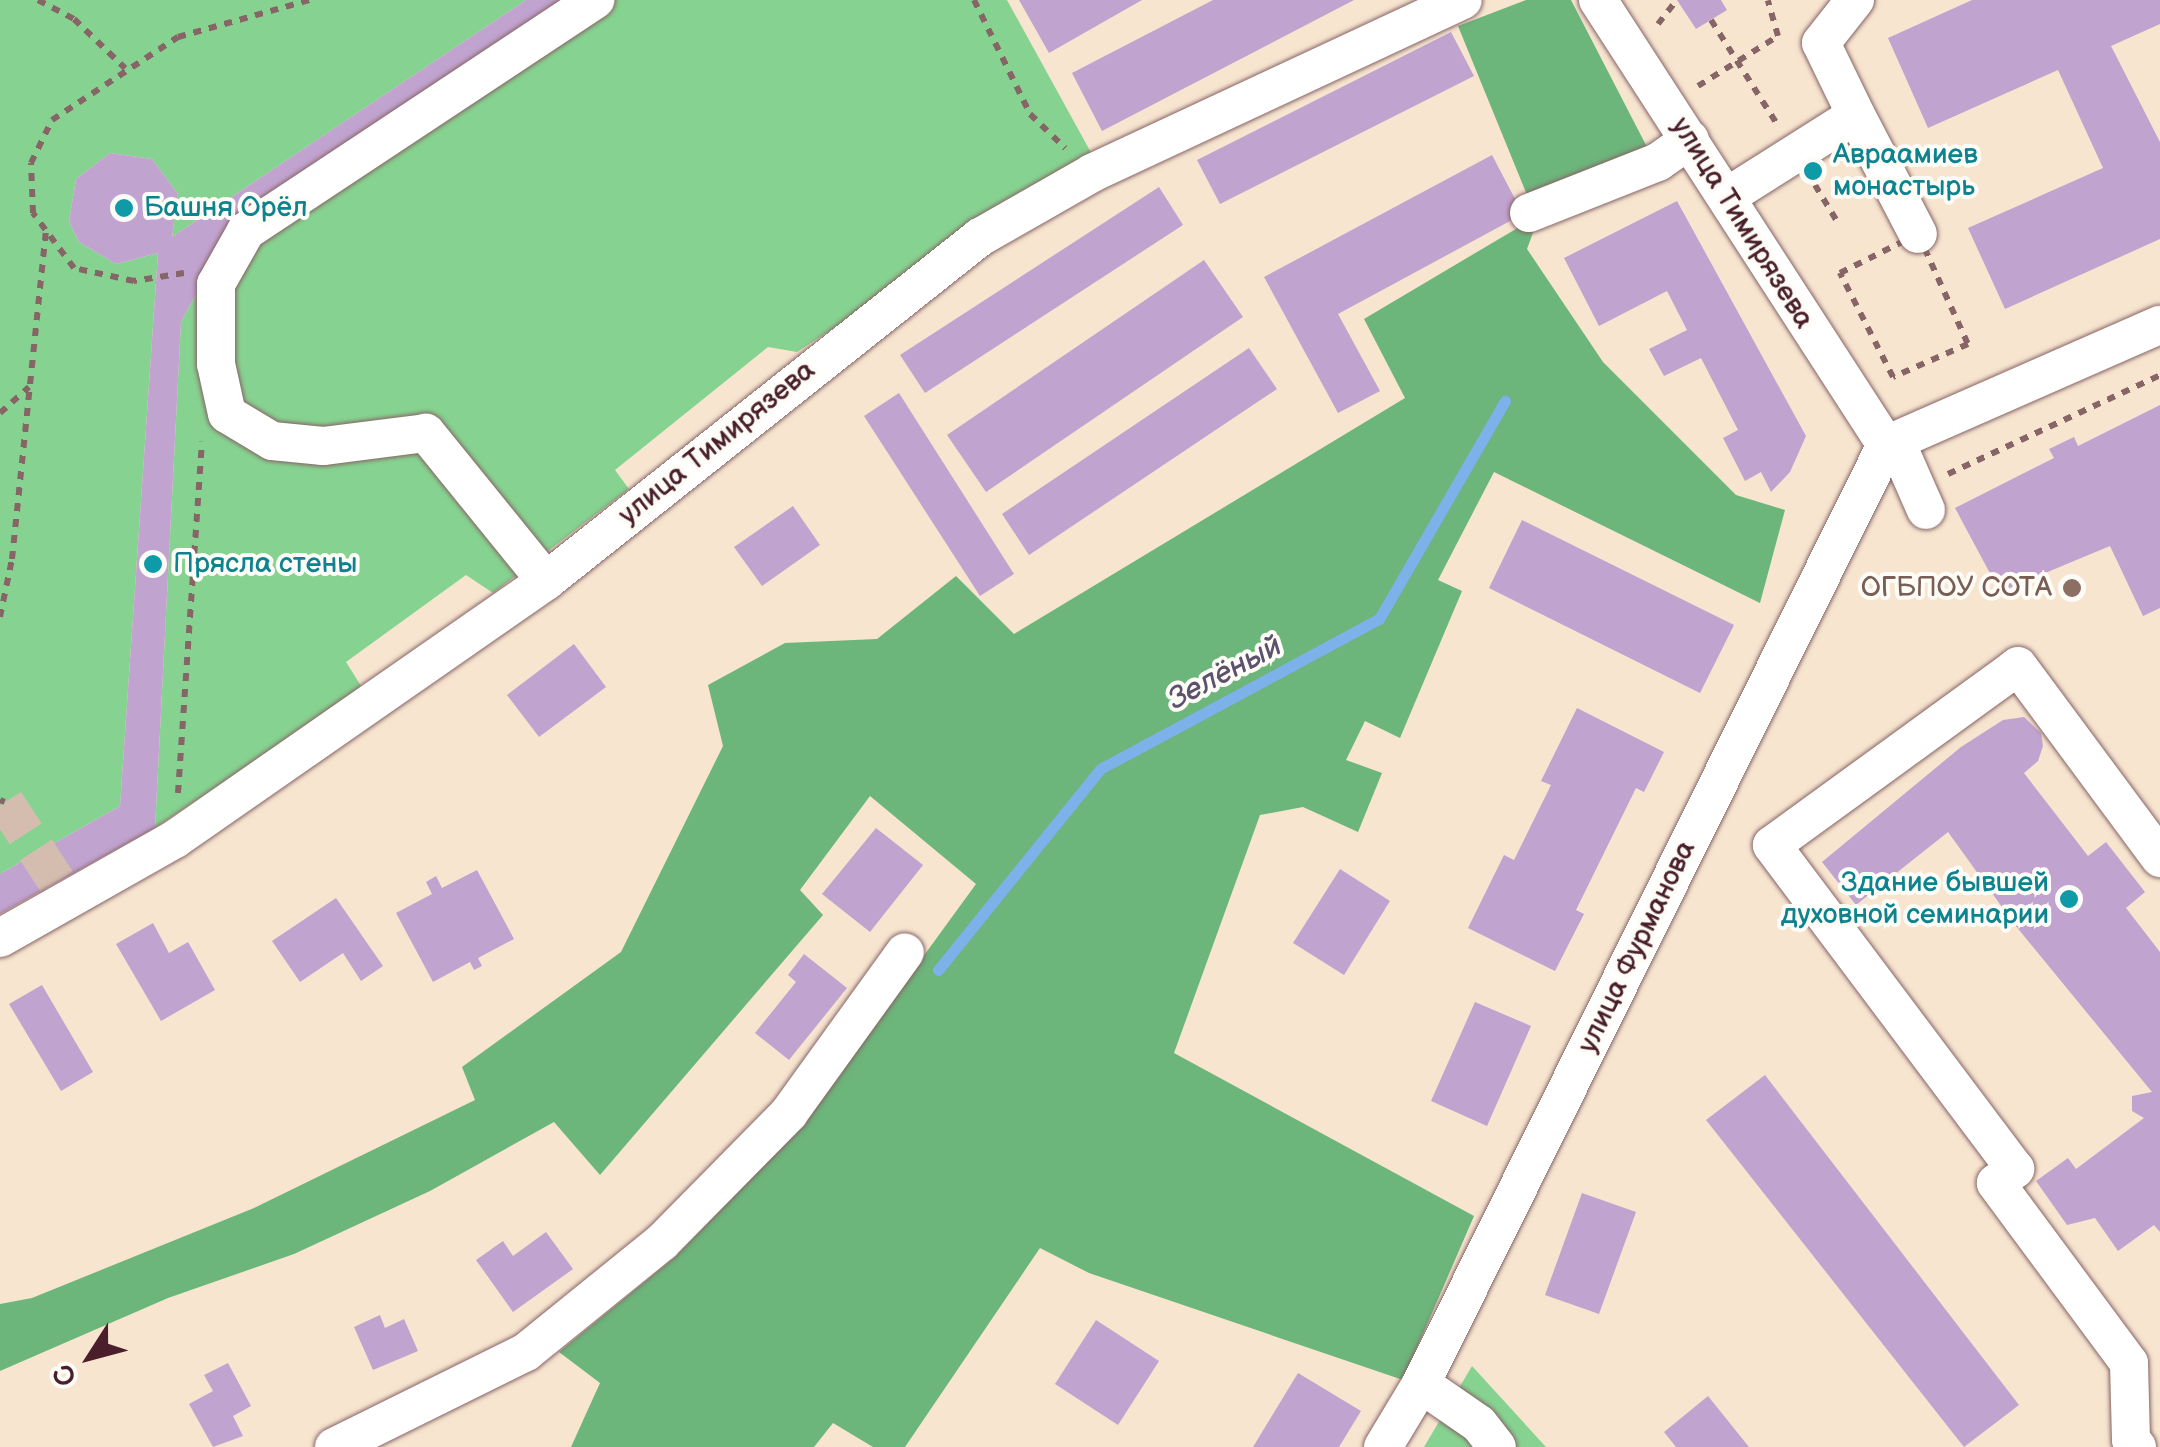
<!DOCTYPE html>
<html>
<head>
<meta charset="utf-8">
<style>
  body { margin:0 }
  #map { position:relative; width:2160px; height:1447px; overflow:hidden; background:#f7e5d0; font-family:"Balsamiq Sans",sans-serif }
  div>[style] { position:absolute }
  .green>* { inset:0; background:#86d391 }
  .forest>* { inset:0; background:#6cb57b }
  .stream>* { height:11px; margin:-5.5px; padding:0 5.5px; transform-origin:5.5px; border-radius:5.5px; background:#7cb1ea }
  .building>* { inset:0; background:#c1a3d0 }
  .minor-tunnel>* { height:38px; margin-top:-19px; transform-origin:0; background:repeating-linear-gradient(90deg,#d4bdaf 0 38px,transparent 0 57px) }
  .path>* { height:6px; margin-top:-3px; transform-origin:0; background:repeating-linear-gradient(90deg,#876465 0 8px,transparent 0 16px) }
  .roads { filter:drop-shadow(0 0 2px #876465) drop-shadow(0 0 2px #876465) }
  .minor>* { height:38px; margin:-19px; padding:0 19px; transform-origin:19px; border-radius:19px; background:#fff }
  .dots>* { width:28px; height:28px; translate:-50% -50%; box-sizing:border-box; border:5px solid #fdfcf7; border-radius:50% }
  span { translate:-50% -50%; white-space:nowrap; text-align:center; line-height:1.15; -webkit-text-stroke:8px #fdfcf7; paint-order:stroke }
  .culture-label { font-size:28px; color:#0d838f }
  .left { translate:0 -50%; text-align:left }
  .right { translate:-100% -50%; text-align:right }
  .street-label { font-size:28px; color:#4a1f2b }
  .education-label { font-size:28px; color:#785e54 }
  .water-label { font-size:30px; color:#5c526e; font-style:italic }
  .north { position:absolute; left:40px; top:1307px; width:100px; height:100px; -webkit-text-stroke:8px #fdfcf7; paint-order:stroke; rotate:234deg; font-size:28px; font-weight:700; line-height:40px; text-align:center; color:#4a1f2b }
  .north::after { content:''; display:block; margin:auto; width:35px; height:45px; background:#4a1f2b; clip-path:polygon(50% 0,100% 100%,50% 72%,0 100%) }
</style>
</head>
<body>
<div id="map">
  <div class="green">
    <i style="clip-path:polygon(0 0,526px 0,172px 237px,178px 194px,152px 159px,110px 153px,76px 179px,69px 222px,79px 242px,116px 264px,158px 253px,120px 806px,0 874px)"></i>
    <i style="clip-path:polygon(588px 0,1007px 0,1094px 158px,797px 352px,768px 347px,615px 470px,629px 489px,493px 593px,466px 575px,346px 662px,363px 689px,155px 828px,181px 322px,222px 247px)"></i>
    <i style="clip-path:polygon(1472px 1366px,1546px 1447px,1424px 1447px)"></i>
  </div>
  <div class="forest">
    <i style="clip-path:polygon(1526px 0,1571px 0,1663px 178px,1534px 230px,1527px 249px,1603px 362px,1736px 495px,1785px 510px,1760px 603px,1494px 472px,1438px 580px,1462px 591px,1400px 738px,1365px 721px,1346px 760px,1382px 773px,1358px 832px,1303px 807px,1260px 815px,1174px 1053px,1474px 1216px,1403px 1380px,1089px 1273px,1040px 1248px,905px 1447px,873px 1447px,833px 1423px,814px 1447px,571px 1447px,600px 1383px,559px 1352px,675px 1257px,797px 1130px,976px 884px,870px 796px,800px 890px,823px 915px,600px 1175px,554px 1122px,430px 1191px,294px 1254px,168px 1298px,0 1371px,0 1304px,32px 1298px,254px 1208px,475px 1100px,462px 1067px,621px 952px,723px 746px,708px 685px,785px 643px,877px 639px,956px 576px,1014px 634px,1405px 398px,1364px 319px,1536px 217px,1458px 26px)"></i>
  </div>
  <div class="stream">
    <i style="left:938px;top:970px;width:258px;rotate:-51.1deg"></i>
    <i style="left:1100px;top:769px;width:317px;rotate:-28.3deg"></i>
    <i style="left:1379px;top:619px;width:252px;rotate:-60deg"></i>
  </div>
  <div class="building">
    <i style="clip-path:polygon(526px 0,588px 0,222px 247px,181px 322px,155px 828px,0 914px,0 874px,120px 806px,158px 253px,116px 264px,79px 242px,69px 222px,76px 179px,110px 153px,152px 159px,178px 194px,172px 237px)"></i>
    <i style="clip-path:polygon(1019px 0,1142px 0,1049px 53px)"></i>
    <i style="clip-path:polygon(1213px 0,1354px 0,1102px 131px,1072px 73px)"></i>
    <i style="clip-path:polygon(1677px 0,1721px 0,1727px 10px,1696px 29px)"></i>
    <i style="clip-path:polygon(1972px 0,2160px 0,2160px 24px,2111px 46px,2160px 142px,2160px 239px,2005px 309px,1968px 228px,2103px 168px,2058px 70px,1928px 128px,1888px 38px)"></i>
    <i style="clip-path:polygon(1451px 32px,1474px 76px,1220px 204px,1197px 160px)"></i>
    <i style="clip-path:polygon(1492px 155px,1523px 214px,1338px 314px,1380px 391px,1338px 413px,1264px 277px)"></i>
    <i style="clip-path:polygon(1159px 187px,1183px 225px,925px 393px,900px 355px)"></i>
    <i style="clip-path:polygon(1677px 201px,1806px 436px,1790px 472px,1771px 492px,1761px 472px,1745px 481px,1723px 438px,1738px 430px,1701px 358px,1664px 376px,1649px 349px,1687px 330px,1667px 291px,1599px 326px,1564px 258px)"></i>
    <i style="clip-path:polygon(1204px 260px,1243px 317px,986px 492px,947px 435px)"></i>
    <i style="clip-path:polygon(1249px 348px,1277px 389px,1029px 555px,1002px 514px)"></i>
    <i style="clip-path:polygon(899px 393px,1014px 574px,980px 596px,864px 416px)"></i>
    <i style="clip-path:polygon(2160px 405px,2160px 608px,2143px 616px,2110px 546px,2000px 592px,1955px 508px,2054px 458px,2049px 449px,2074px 437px,2078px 446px)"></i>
    <i style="clip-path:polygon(793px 506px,820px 545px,762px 586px,734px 547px)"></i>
    <i style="clip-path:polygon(1522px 520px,1734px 625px,1700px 693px,1489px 588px)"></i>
    <i style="clip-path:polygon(574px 644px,606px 687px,539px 737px,507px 695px)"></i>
    <i style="clip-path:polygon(1577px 708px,1664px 752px,1644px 792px,1636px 788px,1576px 910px,1584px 914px,1555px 971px,1468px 928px,1504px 855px,1514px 860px,1551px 785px,1541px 781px)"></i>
    <i style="clip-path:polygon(2024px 717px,2041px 733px,2043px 746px,2038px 761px,2024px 773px,2088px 856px,2106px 842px,2145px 892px,2126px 908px,2160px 952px,2160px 1232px,2154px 1225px,2118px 1251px,2095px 1218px,2067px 1225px,2036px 1181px,2068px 1158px,2076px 1169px,2144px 1118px,2132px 1111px,2132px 1096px,2152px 1092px,2015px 925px,1948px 832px,1856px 905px,1822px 862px,1961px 747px,2003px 720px)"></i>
    <i style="clip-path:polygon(876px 828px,923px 865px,870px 932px,822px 894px)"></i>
    <i style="clip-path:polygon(1340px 869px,1390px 901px,1344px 975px,1293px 943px)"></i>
    <i style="clip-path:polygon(477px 870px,514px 939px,478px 958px,482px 966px,474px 970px,470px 962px,433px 982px,396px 913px,432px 894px,426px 882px,436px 876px,442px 888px)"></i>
    <i style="clip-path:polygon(336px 898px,383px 966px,361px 981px,343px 953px,300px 982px,272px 941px)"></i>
    <i style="clip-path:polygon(153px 923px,169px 953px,188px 942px,215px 990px,161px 1021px,116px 944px)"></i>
    <i style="clip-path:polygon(804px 954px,847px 988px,789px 1060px,755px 1033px,796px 982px,788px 975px)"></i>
    <i style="clip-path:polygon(42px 985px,93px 1072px,61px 1091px,9px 1004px)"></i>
    <i style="clip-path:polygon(1475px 1002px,1531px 1026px,1487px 1126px,1431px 1101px)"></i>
    <i style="clip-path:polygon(1765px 1075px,2019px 1405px,1964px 1447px,1706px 1120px)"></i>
    <i style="clip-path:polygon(1582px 1193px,1636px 1212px,1599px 1314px,1545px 1295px)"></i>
    <i style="clip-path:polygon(546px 1232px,573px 1269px,513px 1312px,476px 1260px,503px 1241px,513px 1256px)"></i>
    <i style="clip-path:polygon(380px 1315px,385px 1328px,404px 1319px,418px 1351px,373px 1370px,354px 1327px)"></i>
    <i style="clip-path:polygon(1096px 1320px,1159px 1361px,1118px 1425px,1055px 1384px)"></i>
    <i style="clip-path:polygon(228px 1363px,251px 1406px,233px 1416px,243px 1436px,213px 1447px,189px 1404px,213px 1391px,204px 1375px)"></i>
    <i style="clip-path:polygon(1298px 1373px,1361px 1411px,1339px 1447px,1253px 1447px)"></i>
    <i style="clip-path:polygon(1708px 1396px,1749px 1447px,1676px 1447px,1664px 1432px)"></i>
  </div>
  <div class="minor-tunnel">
    <i style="left:5px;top:802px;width:112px;rotate:57deg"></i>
  </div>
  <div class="path">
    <i style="left:38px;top:0;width:41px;rotate:27.8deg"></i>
    <i style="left:74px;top:19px;width:71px;rotate:43.9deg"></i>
    <i style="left:974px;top:0;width:127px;rotate:63.8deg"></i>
    <i style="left:1030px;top:114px;width:49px;rotate:44.2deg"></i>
    <i style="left:1711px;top:20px;width:123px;rotate:57.6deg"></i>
    <i style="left:1658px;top:24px;width:31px;rotate:-52deg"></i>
    <i style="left:1698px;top:86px;width:94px;rotate:-32deg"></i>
    <i style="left:1778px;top:36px;width:37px;rotate:-106deg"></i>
    <i style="left:1815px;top:185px;width:44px;rotate:58.8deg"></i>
    <i style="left:1918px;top:234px;width:121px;rotate:65.6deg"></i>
    <i style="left:1968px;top:344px;width:82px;rotate:156.3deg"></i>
    <i style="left:1893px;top:377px;width:117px;rotate:-117deg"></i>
    <i style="left:1840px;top:273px;width:87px;rotate:-26.6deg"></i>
    <i style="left:184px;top:273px;width:51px;rotate:170.9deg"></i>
    <i style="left:134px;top:281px;width:61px;rotate:-167.8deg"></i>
    <i style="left:74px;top:268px;width:69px;rotate:-126.7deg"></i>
    <i style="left:33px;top:213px;width:50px;rotate:-92.3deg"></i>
    <i style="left:31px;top:163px;width:48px;rotate:-64deg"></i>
    <i style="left:52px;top:120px;width:151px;rotate:-33.4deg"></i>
    <i style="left:178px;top:37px;width:137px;rotate:-15.7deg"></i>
    <i style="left:0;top:413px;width:39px;rotate:-42deg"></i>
    <i style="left:1948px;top:474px;width:234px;rotate:-25deg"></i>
    <i style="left:0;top:617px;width:59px;rotate:-78.3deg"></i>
    <i style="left:12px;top:559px;width:330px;rotate:-84.1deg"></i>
    <i style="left:178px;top:793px;width:352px;rotate:-86.1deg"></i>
    <i style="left:0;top:800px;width:5px;rotate:22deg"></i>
  </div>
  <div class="roads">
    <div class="minor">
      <i style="left:1598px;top:0;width:530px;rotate:57.09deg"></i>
      <i style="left:1856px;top:115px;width:134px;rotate:62.5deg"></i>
      <i style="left:1728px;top:196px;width:151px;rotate:-32.3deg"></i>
      <i style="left:1856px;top:115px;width:80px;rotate:-115.9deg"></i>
      <i style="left:1821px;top:43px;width:55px;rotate:-51.7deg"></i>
      <i style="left:1529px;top:213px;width:139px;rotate:-21.6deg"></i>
      <i style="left:1658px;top:162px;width:39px;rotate:-35deg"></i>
      <i style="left:1897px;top:444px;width:72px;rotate:66.3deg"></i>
      <i style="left:1886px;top:445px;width:299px;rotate:-23.7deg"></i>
      <i style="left:546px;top:581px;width:191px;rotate:-129deg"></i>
      <i style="left:426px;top:433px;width:104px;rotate:172.8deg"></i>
      <i style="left:323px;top:446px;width:51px;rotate:-174.4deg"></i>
      <i style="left:272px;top:441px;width:52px;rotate:-149deg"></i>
      <i style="left:227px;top:414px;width:51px;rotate:-102.4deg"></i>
      <i style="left:216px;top:364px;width:80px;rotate:-90deg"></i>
      <i style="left:216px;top:284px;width:61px;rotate:-60.5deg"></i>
      <i style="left:246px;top:231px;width:419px;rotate:-33.5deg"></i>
      <i style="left:0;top:938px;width:201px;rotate:-29.5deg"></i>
      <i style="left:175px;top:839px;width:452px;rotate:-34.8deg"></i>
      <i style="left:546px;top:581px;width:554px;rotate:-38.4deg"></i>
      <i style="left:980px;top:237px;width:129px;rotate:-29.7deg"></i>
      <i style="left:1092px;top:173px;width:409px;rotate:-25deg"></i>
      <i style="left:1421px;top:1384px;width:70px;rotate:34.6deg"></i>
      <i style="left:1479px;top:1424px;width:29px;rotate:52deg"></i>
      <i style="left:334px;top:1447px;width:214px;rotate:-26.3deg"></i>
      <i style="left:526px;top:1352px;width:175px;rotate:-39deg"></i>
      <i style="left:662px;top:1242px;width:181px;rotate:-45.4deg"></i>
      <i style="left:789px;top:1113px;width:198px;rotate:-54.2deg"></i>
      <i style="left:1383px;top:1447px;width:74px;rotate:-58.9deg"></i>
      <i style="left:1421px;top:1384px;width:1048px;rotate:-63.66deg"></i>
      <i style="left:2137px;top:1447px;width:9px;rotate:-131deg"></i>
      <i style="left:2131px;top:1440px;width:77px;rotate:-91.5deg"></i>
      <i style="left:2129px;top:1363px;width:224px;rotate:-126.5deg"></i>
      <i style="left:1996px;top:1183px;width:24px;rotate:-36deg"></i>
      <i style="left:2015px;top:1169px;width:405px;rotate:-126.9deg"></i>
      <i style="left:1772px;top:845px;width:304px;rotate:-36deg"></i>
      <i style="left:2018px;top:666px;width:239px;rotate:53.5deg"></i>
    </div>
  </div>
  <div class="dots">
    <i style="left:1813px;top:171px;background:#0f9aa8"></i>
    <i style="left:124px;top:208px;background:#0f9aa8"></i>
    <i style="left:153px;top:564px;background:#0f9aa8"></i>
    <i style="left:2072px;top:588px;background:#8d6e63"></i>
    <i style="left:2069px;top:899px;background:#0f9aa8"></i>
  </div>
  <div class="culture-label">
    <span class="left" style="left:1833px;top:171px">Авраамиев<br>монастырь</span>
    <span class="left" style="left:144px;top:208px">Башня Орёл</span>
    <span class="left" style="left:173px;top:564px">Прясла стены</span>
    <span class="right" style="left:2049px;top:899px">Здание бывшей<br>духовной семинарии</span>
  </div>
  <div class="street-label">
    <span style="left:1742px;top:223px;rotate:58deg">улица Тимирязева</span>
    <span style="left:717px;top:443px;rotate:-39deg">улица Тимирязева</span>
    <span style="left:1637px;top:947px;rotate:-64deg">улица Фурманова</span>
  </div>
  <div class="education-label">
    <span class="right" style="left:2052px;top:588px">ОГБПОУ СОТА</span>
  </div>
  <div class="water-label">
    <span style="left:1225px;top:673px;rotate:-28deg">Зелёный</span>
  </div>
  <div class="north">С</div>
</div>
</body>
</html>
